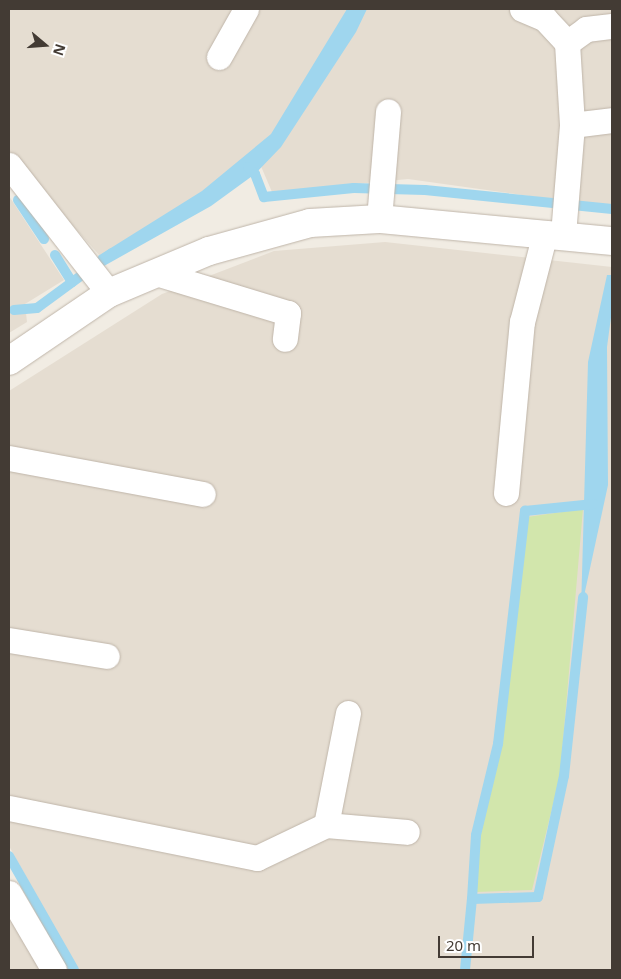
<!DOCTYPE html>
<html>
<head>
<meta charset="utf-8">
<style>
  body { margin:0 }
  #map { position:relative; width:621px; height:979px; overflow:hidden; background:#f1ece3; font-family:"Noto Sans",sans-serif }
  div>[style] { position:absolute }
  .residential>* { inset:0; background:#e5ddd1 }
  .green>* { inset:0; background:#d2e6ac }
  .water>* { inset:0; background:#9fd6ee }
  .stream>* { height:10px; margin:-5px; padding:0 5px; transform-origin:5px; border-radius:5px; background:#9fd6ee }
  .roads { filter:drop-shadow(0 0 1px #bfb5a9) drop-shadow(0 0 1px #bfb5a9) }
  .minor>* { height:25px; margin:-12.5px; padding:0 12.5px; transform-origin:12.5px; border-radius:12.5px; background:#fff }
  .tertiary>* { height:28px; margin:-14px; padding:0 14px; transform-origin:14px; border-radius:14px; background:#fff }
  span { translate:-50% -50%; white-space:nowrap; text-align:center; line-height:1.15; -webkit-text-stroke:4px #fff; paint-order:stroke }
  .frame { position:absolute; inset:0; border:10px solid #433b34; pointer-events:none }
  .north { position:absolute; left:20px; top:20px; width:50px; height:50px; -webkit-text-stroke:4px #fff; paint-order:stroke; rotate:108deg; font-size:14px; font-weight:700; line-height:20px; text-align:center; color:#433b34 }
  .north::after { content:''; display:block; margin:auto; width:18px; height:22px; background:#433b34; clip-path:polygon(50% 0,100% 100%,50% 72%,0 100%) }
  .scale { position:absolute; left:438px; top:936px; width:96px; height:22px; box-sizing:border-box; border:2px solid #433b34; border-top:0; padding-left:6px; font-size:15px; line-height:18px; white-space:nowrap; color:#433b34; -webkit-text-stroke:4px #fff; paint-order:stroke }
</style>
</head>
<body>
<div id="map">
  <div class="residential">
    <i style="clip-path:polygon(9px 9px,612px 9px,612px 204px,601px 206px,408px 179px,272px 192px,257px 157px,101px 257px,9px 155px)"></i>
    <i style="clip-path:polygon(9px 196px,64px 280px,25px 304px,27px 322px,9px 333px)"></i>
    <i style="clip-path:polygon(385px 242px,612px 267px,612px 970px,78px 970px,9px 846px,9px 391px,162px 294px,274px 251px)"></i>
    <i style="clip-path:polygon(9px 904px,48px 970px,9px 970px)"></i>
  </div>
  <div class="green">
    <i style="clip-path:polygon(583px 509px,560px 776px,532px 890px,476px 892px,479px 840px,503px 738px,527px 517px)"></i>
  </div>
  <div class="water">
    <i style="clip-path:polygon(347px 9px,367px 9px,356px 32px,281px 147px,255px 174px,211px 206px,104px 266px,98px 256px,202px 191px,271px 134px)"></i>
    <i style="clip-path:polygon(607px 275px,612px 275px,612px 310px,607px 347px,608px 485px,581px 610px,588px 362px)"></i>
  </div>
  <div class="stream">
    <i style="left:248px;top:167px;width:10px;rotate:45deg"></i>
    <i style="left:255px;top:174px;width:25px;rotate:69deg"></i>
    <i style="left:264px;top:197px;width:90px;rotate:-5.7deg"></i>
    <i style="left:354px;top:188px;width:71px;rotate:1.6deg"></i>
    <i style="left:425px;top:190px;width:188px;rotate:5.8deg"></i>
    <i style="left:18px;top:200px;width:47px;rotate:56.3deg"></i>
    <i style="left:55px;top:255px;width:32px;rotate:58deg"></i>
    <i style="left:14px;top:310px;width:23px;rotate:-5deg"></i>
    <i style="left:37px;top:308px;width:93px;rotate:-36.3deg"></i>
    <i style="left:9px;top:856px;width:131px;rotate:60.3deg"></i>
    <i style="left:472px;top:899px;width:64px;rotate:-86.4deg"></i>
    <i style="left:476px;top:835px;width:94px;rotate:-76.4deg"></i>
    <i style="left:498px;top:744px;width:235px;rotate:-83.4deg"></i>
    <i style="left:525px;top:511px;width:69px;rotate:-5.8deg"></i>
    <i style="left:465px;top:970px;width:71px;rotate:-84.4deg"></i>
    <i style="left:472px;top:899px;width:66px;rotate:-1.7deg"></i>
    <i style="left:538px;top:897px;width:124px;rotate:-77.9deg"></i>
    <i style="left:564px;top:776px;width:180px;rotate:-83.9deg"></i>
  </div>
  <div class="roads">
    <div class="minor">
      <i style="left:522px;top:9px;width:25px;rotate:23deg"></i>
      <i style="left:545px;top:19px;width:33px;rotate:47deg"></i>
      <i style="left:567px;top:43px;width:82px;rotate:86.5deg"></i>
      <i style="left:572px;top:125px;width:110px;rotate:94.7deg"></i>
      <i style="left:567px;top:43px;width:24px;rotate:-36deg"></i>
      <i style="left:586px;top:29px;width:26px;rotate:-7deg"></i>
      <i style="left:219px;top:57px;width:55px;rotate:-60.6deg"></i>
      <i style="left:572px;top:125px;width:40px;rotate:-7.1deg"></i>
      <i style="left:9px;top:165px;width:162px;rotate:52deg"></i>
      <i style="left:379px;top:219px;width:108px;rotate:-85.2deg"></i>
      <i style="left:156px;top:273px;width:138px;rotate:16.9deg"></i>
      <i style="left:288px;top:313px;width:26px;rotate:97deg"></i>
      <i style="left:9px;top:458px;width:197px;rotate:10.5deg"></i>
      <i style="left:506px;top:493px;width:172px;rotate:-84.7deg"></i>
      <i style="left:522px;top:322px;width:92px;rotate:-75.5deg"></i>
      <i style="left:9px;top:640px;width:99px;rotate:9.3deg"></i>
      <i style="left:9px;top:808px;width:253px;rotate:11.4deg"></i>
      <i style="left:257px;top:858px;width:76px;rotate:-25.6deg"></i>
      <i style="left:326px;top:825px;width:114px;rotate:-78.9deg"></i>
      <i style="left:326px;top:825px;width:81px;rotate:4.9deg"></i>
      <i style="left:9px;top:893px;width:89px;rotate:59.7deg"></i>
    </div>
    <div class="tertiary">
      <i style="left:9px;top:361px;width:121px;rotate:-34.2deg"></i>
      <i style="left:109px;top:293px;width:108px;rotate:-22.8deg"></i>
      <i style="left:209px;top:251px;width:105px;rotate:-15.5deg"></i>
      <i style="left:310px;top:223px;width:69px;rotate:-3.3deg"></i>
      <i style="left:379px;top:219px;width:234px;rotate:5.4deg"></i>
    </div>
  </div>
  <div class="frame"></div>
  <div class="north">N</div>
  <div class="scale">20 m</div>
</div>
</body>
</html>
